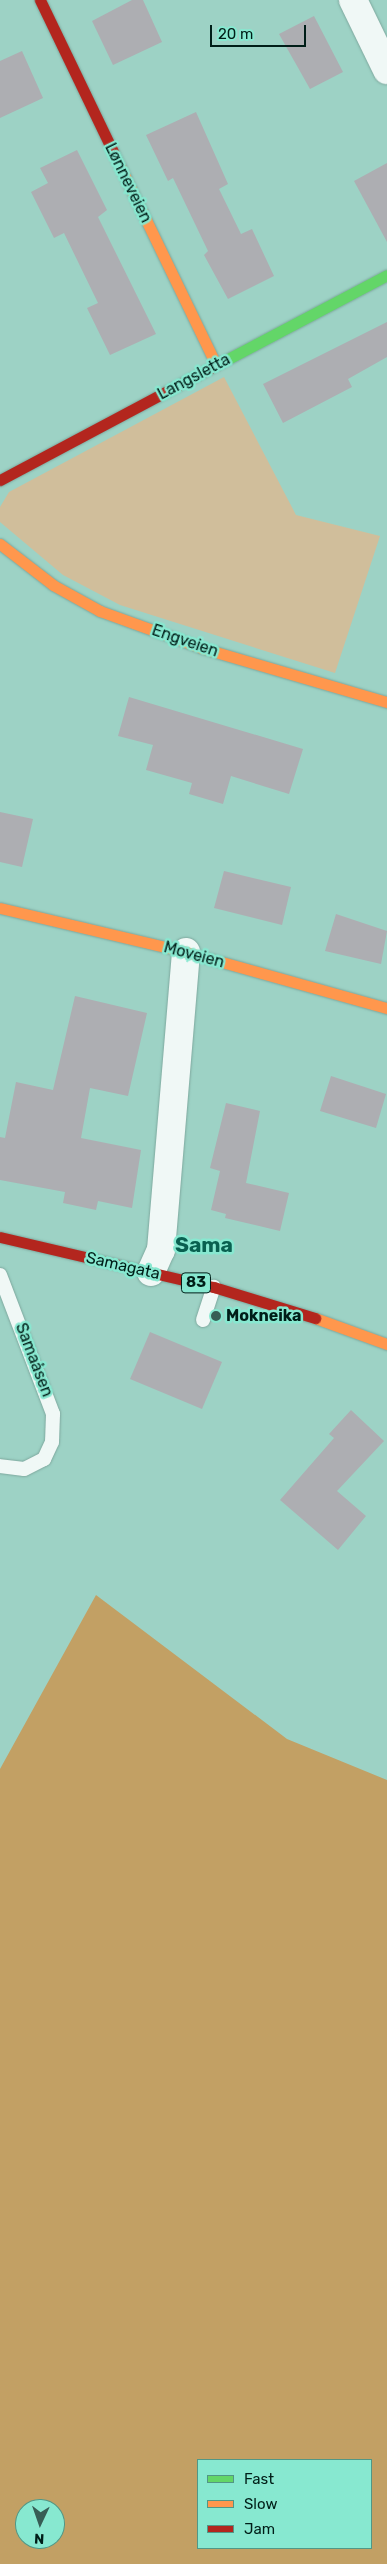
<!DOCTYPE html>
<html>
<head>
<meta charset="utf-8">
<style>
  body { margin:0 }
  #map { position:relative; width:387px; height:2564px; overflow:hidden; background:#9dd2c5; font-family:Rubik,sans-serif }
  div>[style] { position:absolute }
  .green>* { inset:0; background:#d0be9b }
  .forest>* { inset:0; background:#c2a064 }
  .building>* { inset:0; background:#adaeb2 }
  .roads { filter:drop-shadow(0 0 1px #7ea89e) drop-shadow(0 0 1px #7ea89e) }
  .lane>* { height:14px; margin:-7px; padding:0 7px; transform-origin:7px; border-radius:7px; background:#f0f8f6 }
  .street>* { height:28px; margin:-14px; padding:0 14px; transform-origin:14px; border-radius:14px; background:#f0f8f6 }
  .fast>* { height:11px; margin:-5.5px; padding:0 5.5px; transform-origin:5.5px; border-radius:5.5px; background:#63d668 }
  .slow>* { height:11px; margin:-5.5px; padding:0 5.5px; transform-origin:5.5px; border-radius:5.5px; background:#ff974d }
  .jam>* { height:11px; margin:-5.5px; padding:0 5.5px; transform-origin:5.5px; border-radius:5.5px; background:#b3261e }
  .dots>* { width:14px; height:14px; translate:-50% -50%; box-sizing:border-box; border:2px solid #87e8d0; border-radius:50% }
  span { translate:-50% -50%; white-space:nowrap; text-align:center; line-height:1.15; -webkit-text-stroke:5px #87e8d0; paint-order:stroke }
  .shield-label span { padding:1px 4px; background:#87e8d0; border:1px solid; border-radius:4px; -webkit-text-stroke-width:0 }
  .shield-label { font-size:15px; color:#001e18; font-weight:700 }
  .street-label { font-size:16px; color:#001e18 }
  .poi-label { font-size:16px; color:#001e18; font-weight:700 }
  .left { translate:0 -50%; text-align:left }
  .district-label { font-size:21px; color:#096050; font-weight:700 }
  .legend { position:absolute; left:197px; top:2459px; width:175px; height:90px; box-sizing:border-box; background:#87e8d0; border:1px solid #519786; margin:0; padding:6px 9px; list-style:none; font-size:15px; color:#001e18 }
  .legend li { display:flex; align-items:center; gap:10px; height:25px }
  .legend b { width:25px; border:1px solid #519786 }
  .north { position:absolute; left:15px; top:2499px; width:50px; height:50px; box-sizing:border-box; background:#87e8d0; border:1px solid #519786; border-radius:50%; rotate:183deg; font-size:14px; font-weight:700; line-height:20px; text-align:center; color:#001e18 }
  .north::after { content:''; display:block; margin:auto; width:18px; height:22px; background:#375d55; clip-path:polygon(50% 0,100% 100%,50% 72%,0 100%) }
  .scale { position:absolute; left:210px; top:25px; width:96px; height:22px; box-sizing:border-box; border:2px solid #001e18; border-top:0; padding-left:6px; font-size:15px; line-height:18px; white-space:nowrap; color:#001e18; -webkit-text-stroke:4px #87e8d0; paint-order:stroke }
</style>
</head>
<body>
<div id="map">
  <div class="green">
    <i style="clip-path:polygon(224px 377px,296px 515px,380px 536px,335px 673px,120px 605px,63px 575px,0 522px,0 507px,9px 492px)"></i>
  </div>
  <div class="forest">
    <i style="clip-path:polygon(evenodd,96px 1595px,287px 1739px,387px 1780px,387px 2564px,0 2564px,0 1769px,96px 1595px,198px 2460px,371px 2460px,371px 2548px,198px 2548px,198px 2460px,96px 1595px,25px 2509px,55px 2509px,55px 2539px,25px 2539px,25px 2509px)"></i>
  </div>
  <div class="building">
    <i style="clip-path:polygon(132px 0,143px 0,162px 42px,113px 65px,92px 21px)"></i>
    <i style="clip-path:polygon(314px 16px,343px 72px,310px 89px,279px 34px)"></i>
    <i style="clip-path:polygon(22px 51px,43px 98px,0 118px,0 61px)"></i>
    <i style="clip-path:polygon(196px 112px,228px 184px,219px 189px,241px 234px,252px 229px,274px 276px,228px 299px,204px 255px,208px 251px,173px 178px,168px 181px,146px 135px)"></i>
    <i style="clip-path:polygon(77px 150px,107px 210px,98px 217px,156px 334px,110px 355px,87px 308px,98px 303px,64px 233px,54px 238px,31px 192px,48px 183px,40px 168px)"></i>
    <i style="clip-path:polygon(387px 163px,387px 242px,354px 181px)"></i>
    <i style="clip-path:polygon(387px 322px,387px 357px,348px 379px,352px 387px,283px 423px,263px 384px)"></i>
    <i style="clip-path:polygon(129px 697px,303px 749px,289px 794px,231px 776px,223px 804px,189px 794px,192px 783px,146px 770px,153px 745px,118px 736px)"></i>
    <i style="clip-path:polygon(0 812px,33px 819px,22px 867px,0 862px)"></i>
    <i style="clip-path:polygon(224px 871px,291px 887px,282px 925px,214px 908px)"></i>
    <i style="clip-path:polygon(336px 914px,387px 931px,381px 964px,325px 951px)"></i>
    <i style="clip-path:polygon(75px 996px,147px 1013px,128px 1096px,90px 1088px,81px 1138px,141px 1150px,132px 1208px,98px 1201px,96px 1210px,63px 1203px,65px 1192px,0 1180px,0 1137px,5px 1138px,16px 1082px,53px 1090px)"></i>
    <i style="clip-path:polygon(331px 1076px,386px 1094px,376px 1128px,320px 1111px)"></i>
    <i style="clip-path:polygon(226px 1103px,260px 1111px,246px 1183px,289px 1193px,280px 1231px,225px 1218px,226px 1214px,211px 1210px,220px 1171px,210px 1168px)"></i>
    <i style="clip-path:polygon(150px 1332px,222px 1362px,202px 1409px,130px 1379px)"></i>
    <i style="clip-path:polygon(351px 1410px,384px 1441px,337px 1491px,366px 1516px,338px 1550px,280px 1500px,334px 1438px,329px 1434px)"></i>
  </div>
  <div class="roads">
    <div class="lane">
      <i style="left:0;top:1275px;width:149px;rotate:69.1deg"></i>
      <i style="left:53px;top:1414px;width:28px;rotate:92deg"></i>
      <i style="left:52px;top:1442px;width:19px;rotate:115deg"></i>
      <i style="left:44px;top:1459px;width:22px;rotate:153deg"></i>
      <i style="left:24px;top:1469px;width:24px;rotate:-173deg"></i>
      <i style="left:203px;top:1320px;width:35px;rotate:-72deg"></i>
    </div>
    <div class="street">
      <i style="left:353px;top:0;width:78px;rotate:64.1deg"></i>
      <i style="left:151px;top:1272px;width:24px;rotate:-66deg"></i>
      <i style="left:161px;top:1250px;width:299px;rotate:-85.2deg"></i>
    </div>
    <div class="fast">
      <i style="left:224px;top:361px;width:184px;rotate:-27.8deg"></i>
    </div>
    <div class="slow">
      <i style="left:120px;top:166px;width:221px;rotate:64.2deg"></i>
      <i style="left:0;top:544px;width:67px;rotate:37.7deg"></i>
      <i style="left:53px;top:585px;width:54px;rotate:29deg"></i>
      <i style="left:100px;top:611px;width:109px;rotate:19.9deg"></i>
      <i style="left:202px;top:648px;width:193px;rotate:16.3deg"></i>
      <i style="left:0;top:908px;width:191px;rotate:13.3deg"></i>
      <i style="left:186px;top:952px;width:209px;rotate:15.6deg"></i>
      <i style="left:315px;top:1318px;width:77px;rotate:19.9deg"></i>
    </div>
    <div class="jam">
      <i style="left:40px;top:0;width:184px;rotate:64.3deg"></i>
      <i style="left:0;top:480px;width:254px;rotate:-28deg"></i>
      <i style="left:0;top:1237px;width:220px;rotate:13.2deg"></i>
      <i style="left:214px;top:1287px;width:106px;rotate:17.1deg"></i>
    </div>
  </div>
  <div class="dots">
    <i style="left:216px;top:1316px;background:#375d55"></i>
  </div>
  <div class="shield-label">
    <span style="left:196px;top:1283px">83</span>
  </div>
  <div class="street-label">
    <span style="left:128px;top:183px;rotate:64deg">Lønneveien</span>
    <span style="left:194px;top:377px;rotate:-28deg">Langsletta</span>
    <span style="left:185px;top:641px;rotate:19deg">Engveien</span>
    <span style="left:194px;top:955px;rotate:15deg">Moveien</span>
    <span style="left:123px;top:1266px;rotate:13deg">Samagata</span>
    <span style="left:34px;top:1360px;rotate:69deg">Samaåsen</span>
  </div>
  <div class="poi-label">
    <span class="left" style="left:226px;top:1316px">Mokneika</span>
  </div>
  <div class="district-label">
    <span style="left:204px;top:1245px">Sama</span>
  </div>
  <ul class="legend">
  <li><b style="height:6px;background:#63d668"></b>Fast</li>
  <li><b style="height:6px;background:#ff974d"></b>Slow</li>
  <li><b style="height:6px;background:#b3261e"></b>Jam</li>
  </ul>
  <div class="north">N</div>
  <div class="scale">20 m</div>
</div>
</body>
</html>
